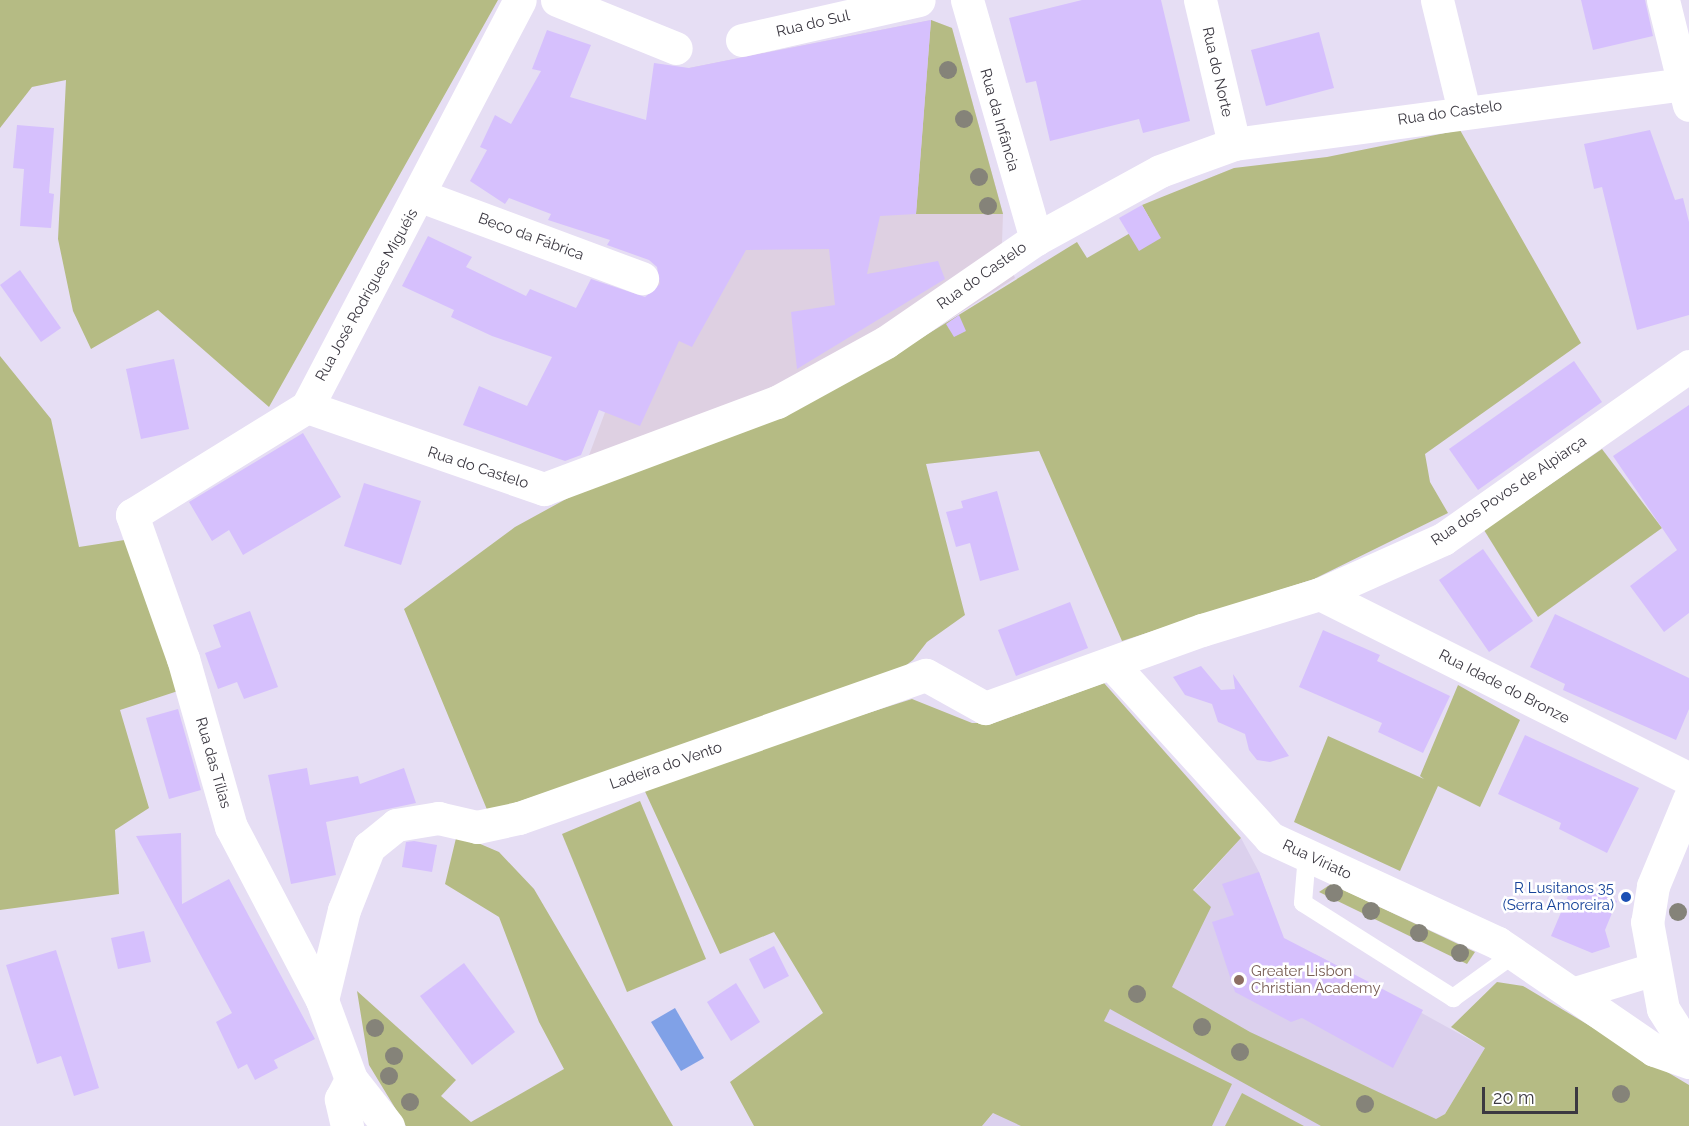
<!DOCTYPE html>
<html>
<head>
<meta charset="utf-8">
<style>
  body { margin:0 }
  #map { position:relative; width:1689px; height:1126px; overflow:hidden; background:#e6def4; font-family:Raleway,sans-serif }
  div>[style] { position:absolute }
  .built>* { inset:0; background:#dbd0ed }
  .industrial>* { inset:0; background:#ded0e2 }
  .green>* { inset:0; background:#b5bb84 }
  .water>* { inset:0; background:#80a1e7 }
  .building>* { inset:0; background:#d6c0fd }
  .lane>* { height:18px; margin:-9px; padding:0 9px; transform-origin:9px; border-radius:9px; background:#fff }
  .street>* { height:33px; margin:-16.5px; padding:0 16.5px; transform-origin:16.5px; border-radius:16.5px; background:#fff }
  .trees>* { width:18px; height:18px; margin:-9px; border-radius:50%; background:#858379 }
  .dots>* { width:16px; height:16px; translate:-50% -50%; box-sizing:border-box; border:3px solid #fff; border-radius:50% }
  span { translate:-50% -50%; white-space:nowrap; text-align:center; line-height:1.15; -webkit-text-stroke:5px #fff; paint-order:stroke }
  .street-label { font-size:15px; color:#3b3841 }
  .transit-label { font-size:15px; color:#164399 }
  .right { translate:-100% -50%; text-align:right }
  .education-label { font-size:15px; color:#785e54 }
  .left { translate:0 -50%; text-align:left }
  .scale { position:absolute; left:1482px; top:1087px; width:96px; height:27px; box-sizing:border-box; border:3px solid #3b3841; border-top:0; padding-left:8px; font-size:18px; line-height:21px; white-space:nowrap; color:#3b3841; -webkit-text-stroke:4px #fff; paint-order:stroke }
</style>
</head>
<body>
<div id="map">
  <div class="built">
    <i style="clip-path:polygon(1241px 838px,1259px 872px,1286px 946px,1313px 959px,1315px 954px,1485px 1048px,1445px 1114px,1425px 1126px,982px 1126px)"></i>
  </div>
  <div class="industrial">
    <i style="clip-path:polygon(931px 20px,952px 28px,1003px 214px,1002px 243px,1015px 278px,897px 353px,588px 458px,661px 262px,689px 68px)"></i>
  </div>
  <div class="green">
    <i style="clip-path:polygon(0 0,498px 0,269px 407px,158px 310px,91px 349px,73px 311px,58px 239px,66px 80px,32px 87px,0 128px)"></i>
    <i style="clip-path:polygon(931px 20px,952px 28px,1003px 214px,916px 214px)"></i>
    <i style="clip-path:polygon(1460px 130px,1581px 343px,1425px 454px,1430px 482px,1448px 513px,1314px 579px,1122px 641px,1039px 451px,926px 464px,965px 615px,927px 642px,913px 660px,892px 676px,488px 812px,404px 609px,515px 527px,588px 487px,897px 353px,1077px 242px,1087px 258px,1151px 221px,1142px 205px,1234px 168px,1327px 157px)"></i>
    <i style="clip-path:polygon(0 356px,51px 419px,79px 547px,131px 539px,181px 690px,120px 710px,149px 808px,115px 830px,119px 894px,0 910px)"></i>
    <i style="clip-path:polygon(1602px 449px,1662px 528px,1538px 617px,1484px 530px)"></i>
    <i style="clip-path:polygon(1104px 683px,1241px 838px,1193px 890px,1211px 907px,1172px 987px,1250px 1032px,1436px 1119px,1445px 1114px,1485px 1048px,1451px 1027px,1497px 982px,1523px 986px,1689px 1085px,1689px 1126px,1321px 1126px,1110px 1009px,1104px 1021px,1232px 1084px,1212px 1126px,1021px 1126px,993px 1113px,982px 1126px,754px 1126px,730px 1082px,823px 1013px,774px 932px,720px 954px,642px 785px,912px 699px,972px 723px,994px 723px)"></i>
    <i style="clip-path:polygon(1458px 685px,1520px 720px,1480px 807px,1438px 786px,1400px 871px,1294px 822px,1328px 736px,1424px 779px,1420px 776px)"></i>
    <i style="clip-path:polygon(640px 801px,706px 959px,627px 992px,562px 834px)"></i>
    <i style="clip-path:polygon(457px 834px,499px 852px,534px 889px,673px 1126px,406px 1126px,369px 1065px,357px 991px,456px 1080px,441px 1096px,471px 1122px,564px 1069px,539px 1022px,499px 917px,445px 884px)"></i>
    <i style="clip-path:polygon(1331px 884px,1475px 952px,1467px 964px,1319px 892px)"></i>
    <i style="clip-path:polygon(1242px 1093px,1304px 1126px,1225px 1126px)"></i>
  </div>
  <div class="water">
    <i style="clip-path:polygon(675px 1008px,704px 1058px,681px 1071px,651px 1022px)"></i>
  </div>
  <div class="building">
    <i style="clip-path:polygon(1082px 0,1161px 0,1190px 121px,1143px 133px,1139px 119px,1050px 141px,1036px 81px,1026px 83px,1009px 18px)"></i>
    <i style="clip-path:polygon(1581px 0,1645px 0,1653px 36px,1593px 50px)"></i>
    <i style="clip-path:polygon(931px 20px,916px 214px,880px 216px,867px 274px,938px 261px,945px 279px,797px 369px,791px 312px,835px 305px,829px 249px,746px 250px,692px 347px,679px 341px,640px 426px,599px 410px,581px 455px,565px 461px,463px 425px,479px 386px,527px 406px,552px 357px,492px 336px,451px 317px,454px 310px,402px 286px,428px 236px,472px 257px,466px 267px,526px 296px,530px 289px,576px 308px,591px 279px,645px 297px,660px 284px,657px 267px,649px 260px,607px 245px,610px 240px,548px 220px,551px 214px,509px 198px,505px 204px,470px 181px,487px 150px,480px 147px,495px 115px,511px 124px,541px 71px,532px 69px,547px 30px,591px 45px,570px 97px,646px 120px,654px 63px,689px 68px)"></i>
    <i style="clip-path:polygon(1319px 32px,1334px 88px,1266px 106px,1251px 50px)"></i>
    <i style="clip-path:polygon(17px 125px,54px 128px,49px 193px,54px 194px,51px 228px,20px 226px,24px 169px,13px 168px)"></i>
    <i style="clip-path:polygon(1650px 130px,1675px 200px,1683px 198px,1689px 222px,1689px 315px,1637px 330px,1602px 187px,1594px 189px,1584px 144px)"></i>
    <i style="clip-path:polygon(1142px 205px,1161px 238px,1139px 251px,1119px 218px)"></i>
    <i style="clip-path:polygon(20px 270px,61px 328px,41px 342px,0 285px)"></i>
    <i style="clip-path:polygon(959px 315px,966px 331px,954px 337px,946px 324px)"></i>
    <i style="clip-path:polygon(174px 359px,189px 429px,141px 439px,126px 369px)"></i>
    <i style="clip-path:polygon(1574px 361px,1602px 402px,1478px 490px,1449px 449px)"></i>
    <i style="clip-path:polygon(1689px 405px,1689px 613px,1664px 632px,1630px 586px,1677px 550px,1613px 456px)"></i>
    <i style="clip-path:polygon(303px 433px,341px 497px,243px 555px,229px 530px,212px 541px,189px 502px)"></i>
    <i style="clip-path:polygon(364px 483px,421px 501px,401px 565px,344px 546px)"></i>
    <i style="clip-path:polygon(997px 491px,1019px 570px,980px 581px,970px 543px,956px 547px,946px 512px,963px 508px,961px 501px)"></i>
    <i style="clip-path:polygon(1483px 549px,1533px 621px,1489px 652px,1439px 580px)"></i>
    <i style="clip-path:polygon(1070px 602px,1088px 648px,1016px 676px,998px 630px)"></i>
    <i style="clip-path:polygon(250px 611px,278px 687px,244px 699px,237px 682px,218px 689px,205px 653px,221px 647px,213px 625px)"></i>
    <i style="clip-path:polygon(1555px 614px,1689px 678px,1689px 709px,1676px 740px,1563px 690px,1565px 684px,1530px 667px)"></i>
    <i style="clip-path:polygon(1323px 630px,1380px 655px,1377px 661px,1450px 696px,1423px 753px,1378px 732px,1382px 723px,1299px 687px)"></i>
    <i style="clip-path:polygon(1201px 666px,1221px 690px,1235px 689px,1233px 674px,1289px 756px,1270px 762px,1257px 760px,1249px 750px,1245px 734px,1218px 722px,1212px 704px,1185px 695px,1173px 677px)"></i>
    <i style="clip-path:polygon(178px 709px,201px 790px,169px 799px,146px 718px)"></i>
    <i style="clip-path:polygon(1525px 735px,1639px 788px,1607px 853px,1559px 829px,1561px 823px,1498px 794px)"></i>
    <i style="clip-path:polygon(307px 768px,310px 785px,358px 776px,360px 784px,404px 768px,416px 803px,326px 822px,336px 875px,291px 884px,268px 775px)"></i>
    <i style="clip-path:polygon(181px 833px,182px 904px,229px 879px,315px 1039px,274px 1060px,278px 1068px,255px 1080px,247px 1064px,238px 1069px,216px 1022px,232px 1013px,136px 836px)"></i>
    <i style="clip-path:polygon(414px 841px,437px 845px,432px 872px,402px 867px,406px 842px)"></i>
    <i style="clip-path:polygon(1259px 872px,1284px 938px,1423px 1010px,1393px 1068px,1302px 1018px,1291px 1022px,1235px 992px,1212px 922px,1234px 915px,1222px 884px)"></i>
    <i style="clip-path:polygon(1573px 884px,1617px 901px,1605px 930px,1610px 947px,1592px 953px,1551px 936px)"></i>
    <i style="clip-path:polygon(144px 931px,151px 962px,118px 969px,111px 938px)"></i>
    <i style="clip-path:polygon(774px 946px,789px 976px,764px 989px,749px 959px)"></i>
    <i style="clip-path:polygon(56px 950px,99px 1088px,74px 1096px,61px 1056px,37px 1064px,6px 965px)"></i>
    <i style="clip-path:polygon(464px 963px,515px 1032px,472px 1065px,420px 996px)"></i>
    <i style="clip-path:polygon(736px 983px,760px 1022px,731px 1041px,707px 1002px)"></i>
  </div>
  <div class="lane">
    <i style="left:1307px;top:855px;width:48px;rotate:94.8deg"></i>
    <i style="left:1303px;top:903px;width:178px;rotate:32.3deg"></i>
    <i style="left:1453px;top:998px;width:75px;rotate:-35.8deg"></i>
  </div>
  <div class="street">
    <i style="left:557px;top:0;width:128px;rotate:22deg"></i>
    <i style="left:967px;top:0;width:249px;rotate:73.9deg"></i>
    <i style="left:1200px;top:0;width:148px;rotate:76.7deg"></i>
    <i style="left:1437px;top:0;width:114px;rotate:76.3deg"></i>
    <i style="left:1663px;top:0;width:108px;rotate:76.1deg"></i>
    <i style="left:742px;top:40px;width:181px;rotate:-12.7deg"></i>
    <i style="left:421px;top:196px;width:236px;rotate:20.4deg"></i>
    <i style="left:307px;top:407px;width:251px;rotate:19.1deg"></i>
    <i style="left:544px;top:489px;width:249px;rotate:-20.5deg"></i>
    <i style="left:777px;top:402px;width:124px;rotate:-28.8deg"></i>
    <i style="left:886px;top:342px;width:182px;rotate:-34.5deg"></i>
    <i style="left:1036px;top:239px;width:141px;rotate:-28.7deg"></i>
    <i style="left:1160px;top:171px;width:79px;rotate:-20deg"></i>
    <i style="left:1234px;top:144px;width:453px;rotate:-7.6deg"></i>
    <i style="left:1320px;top:594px;width:413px;rotate:26.6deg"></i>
    <i style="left:1111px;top:663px;width:236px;rotate:47.7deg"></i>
    <i style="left:1270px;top:838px;width:251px;rotate:24.7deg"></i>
    <i style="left:1498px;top:943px;width:189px;rotate:34.4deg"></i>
    <i style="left:1654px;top:1050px;width:37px;rotate:19deg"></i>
    <i style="left:1689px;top:799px;width:94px;rotate:112.5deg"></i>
    <i style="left:1653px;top:886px;width:36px;rotate:99deg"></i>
    <i style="left:1647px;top:922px;width:88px;rotate:79.6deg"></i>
    <i style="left:1663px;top:1009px;width:49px;rotate:57.6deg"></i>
    <i style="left:1572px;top:994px;width:86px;rotate:-17deg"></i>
    <i style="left:322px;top:1000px;width:93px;rotate:-76.3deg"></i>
    <i style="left:344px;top:910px;width:68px;rotate:-68.4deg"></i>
    <i style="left:369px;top:847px;width:35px;rotate:-39deg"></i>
    <i style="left:396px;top:825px;width:43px;rotate:-9.5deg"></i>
    <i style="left:438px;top:818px;width:40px;rotate:13deg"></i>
    <i style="left:477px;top:827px;width:43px;rotate:-12.1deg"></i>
    <i style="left:519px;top:818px;width:431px;rotate:-19.4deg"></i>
    <i style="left:926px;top:675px;width:68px;rotate:29.2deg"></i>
    <i style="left:985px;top:708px;width:231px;rotate:-19.8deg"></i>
    <i style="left:1202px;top:630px;width:123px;rotate:-17deg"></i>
    <i style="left:1320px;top:594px;width:135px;rotate:-24.1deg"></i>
    <i style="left:1443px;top:539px;width:301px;rotate:-35.1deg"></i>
    <i style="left:347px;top:1126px;width:28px;rotate:-103deg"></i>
    <i style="left:341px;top:1099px;width:22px;rotate:-63deg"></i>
    <i style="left:388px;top:1126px;width:60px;rotate:-128.2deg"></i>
    <i style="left:351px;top:1079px;width:84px;rotate:-110.2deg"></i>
    <i style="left:322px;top:1000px;width:195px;rotate:-117.7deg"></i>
    <i style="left:231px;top:827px;width:175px;rotate:-105.9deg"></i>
    <i style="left:183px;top:659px;width:153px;rotate:-109.5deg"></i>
    <i style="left:132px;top:515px;width:206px;rotate:-31.7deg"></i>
    <i style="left:307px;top:407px;width:459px;rotate:-62.4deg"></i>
  </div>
  <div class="trees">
    <i style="left:948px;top:70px"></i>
    <i style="left:964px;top:119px"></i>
    <i style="left:979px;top:177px"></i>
    <i style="left:988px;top:206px"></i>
    <i style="left:1334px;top:893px"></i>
    <i style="left:1371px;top:911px"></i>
    <i style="left:1678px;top:912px"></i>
    <i style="left:1419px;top:933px"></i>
    <i style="left:1460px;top:953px"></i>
    <i style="left:1137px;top:994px"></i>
    <i style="left:1202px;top:1027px"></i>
    <i style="left:375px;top:1028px"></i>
    <i style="left:1240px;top:1052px"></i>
    <i style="left:394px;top:1056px"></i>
    <i style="left:389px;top:1076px"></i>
    <i style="left:1621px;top:1094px"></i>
    <i style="left:410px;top:1102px"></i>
    <i style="left:1365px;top:1104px"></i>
  </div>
  <div class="dots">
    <i style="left:1626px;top:897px;background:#1a4fb4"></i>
    <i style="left:1239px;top:980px;background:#8d6e63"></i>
  </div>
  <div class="street-label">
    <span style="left:813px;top:24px;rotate:-13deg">Rua do Sul</span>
    <span style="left:1217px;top:72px;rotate:77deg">Rua do Norte</span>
    <span style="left:1450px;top:113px;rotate:-8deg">Rua do Castelo</span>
    <span style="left:999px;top:120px;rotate:74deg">Rua da Infância</span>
    <span style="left:531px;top:237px;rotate:20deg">Beco da Fábrica</span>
    <span style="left:982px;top:276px;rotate:-35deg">Rua do Castelo</span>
    <span style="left:367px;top:295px;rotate:-61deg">Rua José Rodrigues Miguéis</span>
    <span style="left:478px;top:468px;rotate:18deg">Rua do Castelo</span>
    <span style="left:1509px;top:491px;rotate:-34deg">Rua dos Povos de Alpiarça</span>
    <span style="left:1504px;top:687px;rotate:27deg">Rua Idade do Bronze</span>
    <span style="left:213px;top:763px;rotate:74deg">Rua das Tílias</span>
    <span style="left:666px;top:766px;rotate:-19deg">Ladeira do Vento</span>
    <span style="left:1317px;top:860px;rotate:25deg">Rua Viriato</span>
  </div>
  <div class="transit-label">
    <span class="right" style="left:1614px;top:897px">R Lusitanos 35<br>(Serra Amoreira)</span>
  </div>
  <div class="education-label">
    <span class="left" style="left:1251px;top:980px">Greater Lisbon<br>Christian Academy</span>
  </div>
  <div class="scale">20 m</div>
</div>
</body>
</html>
